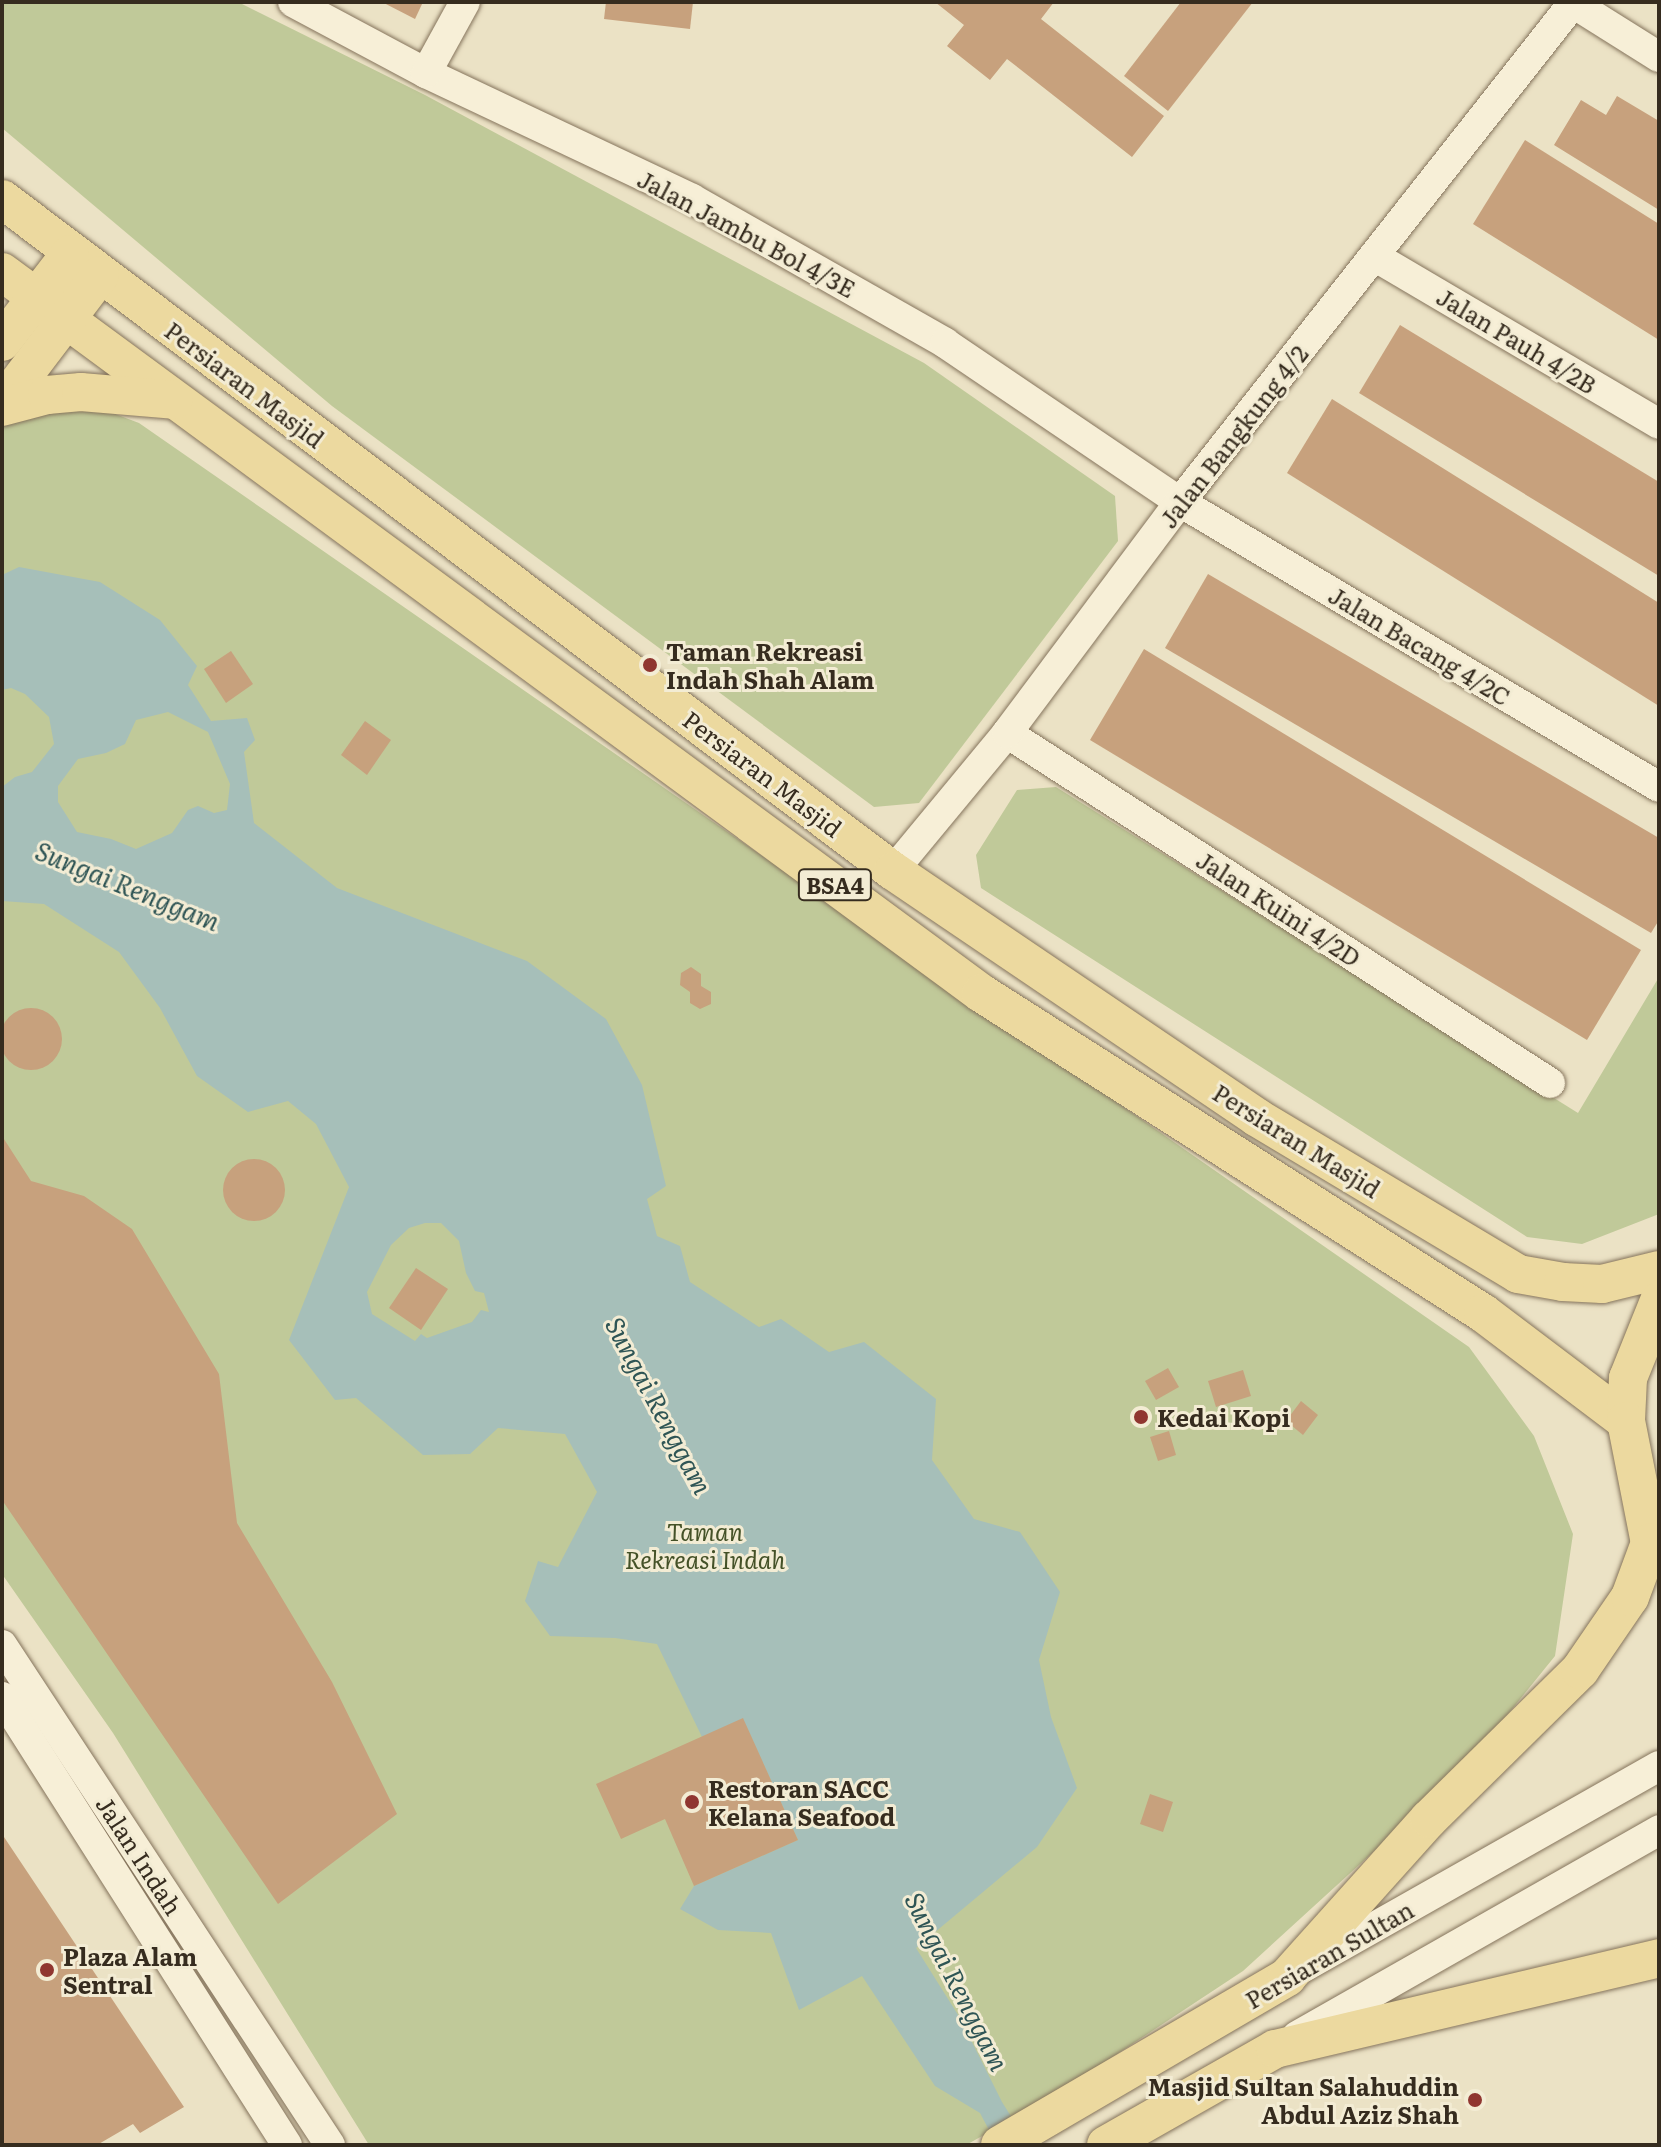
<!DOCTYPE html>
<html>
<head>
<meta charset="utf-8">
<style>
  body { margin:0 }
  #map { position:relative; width:1661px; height:2147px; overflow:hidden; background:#ebe2c5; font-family:Literata,serif }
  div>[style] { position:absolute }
  .green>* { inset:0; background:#c0c999 }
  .water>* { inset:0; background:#a6bfb9 }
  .building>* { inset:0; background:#c7a17d }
  .round { border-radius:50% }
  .roads { filter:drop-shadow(0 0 2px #85745c) drop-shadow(0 0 2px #85745c) }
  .minor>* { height:30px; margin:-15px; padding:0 15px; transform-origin:15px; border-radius:15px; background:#f7efd7 }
  .major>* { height:38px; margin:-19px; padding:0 19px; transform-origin:19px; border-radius:19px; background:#ecd99f }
  .dots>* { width:22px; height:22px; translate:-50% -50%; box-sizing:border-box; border:4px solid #f3ecd4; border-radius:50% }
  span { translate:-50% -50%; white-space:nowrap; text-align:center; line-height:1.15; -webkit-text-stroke:6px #f3ecd4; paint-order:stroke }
  .shield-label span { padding:2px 6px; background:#f3ecd4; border:2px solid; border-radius:6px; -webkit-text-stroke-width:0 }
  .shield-label { font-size:22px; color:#362c1f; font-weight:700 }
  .street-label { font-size:24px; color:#362c1f }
  .poi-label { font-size:24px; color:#362c1f; font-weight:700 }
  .left { translate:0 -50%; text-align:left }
  .right { translate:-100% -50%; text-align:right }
  .park-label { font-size:24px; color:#445127; font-style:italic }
  .water-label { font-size:26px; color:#2f5555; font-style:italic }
  .frame { position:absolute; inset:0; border:4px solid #362c1f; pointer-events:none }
</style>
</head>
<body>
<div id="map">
  <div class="green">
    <i style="clip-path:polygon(2px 2px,238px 2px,425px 95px,924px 363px,1115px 496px,1118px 541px,919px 803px,874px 807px,332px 406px,2px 128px)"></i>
    <i style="clip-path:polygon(86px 403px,139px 423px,1469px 1347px,1534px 1436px,1573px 1534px,1555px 1656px,1462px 1771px,1243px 1971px,1052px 2097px,966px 2145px,369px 2145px,113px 1733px,2px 1574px,2px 422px)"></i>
    <i style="clip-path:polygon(1056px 787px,1578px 1113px,1659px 977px,1659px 1214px,1582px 1244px,1527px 1237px,981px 888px,976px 855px,1017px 790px)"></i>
  </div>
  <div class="water">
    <i style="clip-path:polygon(evenodd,19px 567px,100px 582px,160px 620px,197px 666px,188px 685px,211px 721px,247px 718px,255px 740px,244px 752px,254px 823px,337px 888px,527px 961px,606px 1019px,642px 1085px,666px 1186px,647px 1199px,657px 1236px,680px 1246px,690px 1282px,759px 1327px,781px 1319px,829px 1352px,864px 1342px,936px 1399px,932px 1460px,974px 1519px,1020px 1532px,1060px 1592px,1039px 1660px,1051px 1717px,1077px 1788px,1037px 1847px,916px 1948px,960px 2018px,1002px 2102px,1029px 2145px,997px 2145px,980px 2113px,935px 2086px,862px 1976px,799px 2010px,771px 1933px,718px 1930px,680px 1909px,694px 1886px,798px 1840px,743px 1719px,702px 1737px,657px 1644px,615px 1638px,550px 1636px,525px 1601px,538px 1561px,558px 1567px,597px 1492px,565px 1434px,498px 1428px,470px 1454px,423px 1455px,356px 1398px,335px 1400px,289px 1340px,349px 1187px,316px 1124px,288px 1101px,248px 1112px,197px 1076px,160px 1008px,119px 952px,44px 904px,2px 901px,2px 787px,15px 777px,32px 772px,54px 744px,49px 717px,25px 694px,11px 688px,2px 690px,2px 575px,19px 567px,168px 712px,208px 732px,230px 784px,227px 810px,214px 813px,198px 806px,188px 810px,172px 833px,136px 849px,111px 839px,77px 832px,58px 802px,58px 786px,78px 759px,106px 753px,125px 744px,136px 720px,168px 712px,19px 567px,425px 1223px,441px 1223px,459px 1241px,466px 1273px,475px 1291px,484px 1293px,489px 1312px,481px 1310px,472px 1322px,427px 1338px,421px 1334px,415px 1341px,372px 1314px,367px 1292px,391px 1245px,409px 1228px,425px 1223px)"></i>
  </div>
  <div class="building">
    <i style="clip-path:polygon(382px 2px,423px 2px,415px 19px)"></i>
    <i style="clip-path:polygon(606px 2px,693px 2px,690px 29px,604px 19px)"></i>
    <i style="clip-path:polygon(935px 2px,1054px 2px,1041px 19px,1164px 116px,1132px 157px,1007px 59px,990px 80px,947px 46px,964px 25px)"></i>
    <i style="clip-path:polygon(1181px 2px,1253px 2px,1168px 111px,1124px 76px)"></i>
    <i style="clip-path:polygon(1617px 96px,1659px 121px,1659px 210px,1554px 145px,1581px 100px,1606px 115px)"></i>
    <i style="clip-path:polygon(1525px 140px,1659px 224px,1659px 340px,1473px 224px)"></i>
    <i style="clip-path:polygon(1400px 325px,1659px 482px,1659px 576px,1359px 393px)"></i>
    <i style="clip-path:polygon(1332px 399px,1659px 603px,1659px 706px,1287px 473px)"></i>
    <i style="clip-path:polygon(1208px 574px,1659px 838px,1659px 920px,1651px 933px,1165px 648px)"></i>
    <i style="clip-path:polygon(1144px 649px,1641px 950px,1587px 1040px,1090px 740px)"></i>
    <i style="clip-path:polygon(231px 651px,253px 684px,226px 703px,204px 669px)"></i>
    <i style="clip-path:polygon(365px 721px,391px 740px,367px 775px,341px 755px)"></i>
    <i style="clip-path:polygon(691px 967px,701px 974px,701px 986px,711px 992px,711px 1004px,700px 1009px,690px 1003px,690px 992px,680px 985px,681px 973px)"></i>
    <i class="round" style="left:0;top:1008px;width:62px;height:62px"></i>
    <i style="clip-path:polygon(2px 1136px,31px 1181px,84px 1196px,132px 1229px,219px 1374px,237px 1523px,332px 1682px,397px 1814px,278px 1904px,2px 1500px)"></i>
    <i class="round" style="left:223px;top:1159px;width:62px;height:62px"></i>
    <i style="clip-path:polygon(416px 1268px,448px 1289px,421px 1330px,389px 1308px)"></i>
    <i style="clip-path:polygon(1168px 1368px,1179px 1387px,1156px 1400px,1145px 1381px)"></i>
    <i style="clip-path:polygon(1243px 1370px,1251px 1396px,1216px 1407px,1208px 1381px)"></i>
    <i style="clip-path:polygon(1301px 1401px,1318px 1415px,1303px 1435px,1286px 1421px)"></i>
    <i style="clip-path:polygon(1169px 1431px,1176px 1455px,1158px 1461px,1150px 1437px)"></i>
    <i style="clip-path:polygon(743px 1718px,798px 1840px,694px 1886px,665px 1819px,621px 1839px,596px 1784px)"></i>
    <i style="clip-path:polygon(1150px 1794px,1173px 1802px,1163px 1832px,1140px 1824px)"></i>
    <i style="clip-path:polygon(2px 1834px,184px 2107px,140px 2133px,133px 2124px,97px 2145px,2px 2145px)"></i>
  </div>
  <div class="roads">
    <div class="minor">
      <i style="left:293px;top:2px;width:151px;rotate:28.1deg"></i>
      <i style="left:426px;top:73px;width:294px;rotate:25.3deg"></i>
      <i style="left:692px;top:199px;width:291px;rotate:29.6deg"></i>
      <i style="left:945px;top:343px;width:284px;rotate:34.1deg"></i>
      <i style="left:1180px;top:502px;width:557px;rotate:30.75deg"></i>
      <i style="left:1573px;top:3px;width:102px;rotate:32.1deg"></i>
      <i style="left:426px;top:73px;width:81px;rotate:-61.2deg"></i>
      <i style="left:1374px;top:256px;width:331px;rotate:30.5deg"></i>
      <i style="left:1007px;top:733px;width:646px;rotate:32.8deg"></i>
      <i style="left:893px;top:871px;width:179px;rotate:-50.4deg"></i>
      <i style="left:1007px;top:733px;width:289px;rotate:-53.2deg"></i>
      <i style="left:1180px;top:502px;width:637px;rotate:-51.76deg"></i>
      <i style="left:2px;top:1645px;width:598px;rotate:56.74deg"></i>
      <i style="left:2px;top:1697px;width:531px;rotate:57.54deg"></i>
      <i style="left:1302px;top:1968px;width:410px;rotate:-29.5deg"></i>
      <i style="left:1297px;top:2036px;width:417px;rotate:-29.6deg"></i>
    </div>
    <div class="major">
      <i style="left:2px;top:199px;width:1116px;rotate:37.02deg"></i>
      <i style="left:893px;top:871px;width:439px;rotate:34.1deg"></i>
      <i style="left:1256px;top:1117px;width:305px;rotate:30.9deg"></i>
      <i style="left:1518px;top:1274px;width:46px;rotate:10.1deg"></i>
      <i style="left:1563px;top:1282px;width:39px;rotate:3deg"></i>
      <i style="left:1602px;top:1284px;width:59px;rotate:-13.8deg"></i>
      <i style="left:2px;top:272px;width:1216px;rotate:36.37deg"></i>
      <i style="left:981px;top:993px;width:595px;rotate:32.52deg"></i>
      <i style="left:1483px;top:1313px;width:179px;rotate:37.1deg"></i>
      <i style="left:2px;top:342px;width:111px;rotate:-52.3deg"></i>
      <i style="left:2px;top:404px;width:162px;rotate:-52.8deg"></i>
      <i style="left:2px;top:407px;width:47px;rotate:-14.9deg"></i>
      <i style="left:47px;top:395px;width:34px;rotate:-5deg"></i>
      <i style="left:81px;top:392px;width:93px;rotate:4.9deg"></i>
      <i style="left:1659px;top:1301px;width:83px;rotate:111.9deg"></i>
      <i style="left:1628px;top:1378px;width:43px;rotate:92.7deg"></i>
      <i style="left:1626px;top:1421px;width:124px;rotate:78.9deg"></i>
      <i style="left:1650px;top:1543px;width:17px;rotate:57deg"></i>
      <i style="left:1000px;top:2145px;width:333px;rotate:-30.3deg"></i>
      <i style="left:1287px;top:1977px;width:212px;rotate:-48.1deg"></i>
      <i style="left:1429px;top:1819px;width:212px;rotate:-44.6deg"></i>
      <i style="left:1580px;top:1670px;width:88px;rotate:-55.6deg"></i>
      <i style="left:1630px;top:1597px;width:58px;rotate:-69.7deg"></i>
      <i style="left:1106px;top:2145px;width:194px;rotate:-29.6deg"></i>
      <i style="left:1275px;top:2049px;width:395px;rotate:-13.3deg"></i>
    </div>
  </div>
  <div class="dots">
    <i style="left:650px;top:665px;background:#903630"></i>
    <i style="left:1141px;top:1417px;background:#903630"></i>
    <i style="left:692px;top:1802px;background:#903630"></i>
    <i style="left:47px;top:1970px;background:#903630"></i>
    <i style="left:1475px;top:2100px;background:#903630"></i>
  </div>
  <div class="shield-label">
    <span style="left:835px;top:885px">BSA4</span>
  </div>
  <div class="street-label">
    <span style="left:747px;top:233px;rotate:28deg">Jalan Jambu Bol 4/3E</span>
    <span style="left:1517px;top:340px;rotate:31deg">Jalan Pauh 4/2B</span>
    <span style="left:245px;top:384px;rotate:37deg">Persiaran Masjid</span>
    <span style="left:1233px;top:436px;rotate:-52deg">Jalan Bangkung 4/2</span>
    <span style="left:1420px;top:645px;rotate:31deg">Jalan Bacang 4/2C</span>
    <span style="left:763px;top:773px;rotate:37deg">Persiaran Masjid</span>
    <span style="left:1279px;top:908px;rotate:33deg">Jalan Kuini 4/2D</span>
    <span style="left:1297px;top:1140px;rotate:32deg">Persiaran Masjid</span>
    <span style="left:140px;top:1855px;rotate:57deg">Jalan Indah</span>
    <span style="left:1329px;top:1954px;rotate:-30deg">Persiaran Sultan</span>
  </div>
  <div class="poi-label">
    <span class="left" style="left:666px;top:665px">Taman Rekreasi<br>Indah Shah Alam</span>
    <span class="left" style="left:1157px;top:1417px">Kedai Kopi</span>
    <span class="left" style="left:708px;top:1802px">Restoran SACC<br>Kelana Seafood</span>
    <span class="left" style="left:63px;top:1970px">Plaza Alam<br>Sentral</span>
    <span class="right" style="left:1459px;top:2100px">Masjid Sultan Salahuddin<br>Abdul Aziz Shah</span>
  </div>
  <div class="park-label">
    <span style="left:705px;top:1545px">Taman<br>Rekreasi Indah</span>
  </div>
  <div class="water-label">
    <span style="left:128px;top:885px;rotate:22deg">Sungai Renggam</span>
    <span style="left:660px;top:1405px;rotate:62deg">Sungai Renggam</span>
    <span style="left:958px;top:1981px;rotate:63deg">Sungai Renggam</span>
  </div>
  <div class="frame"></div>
</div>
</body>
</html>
